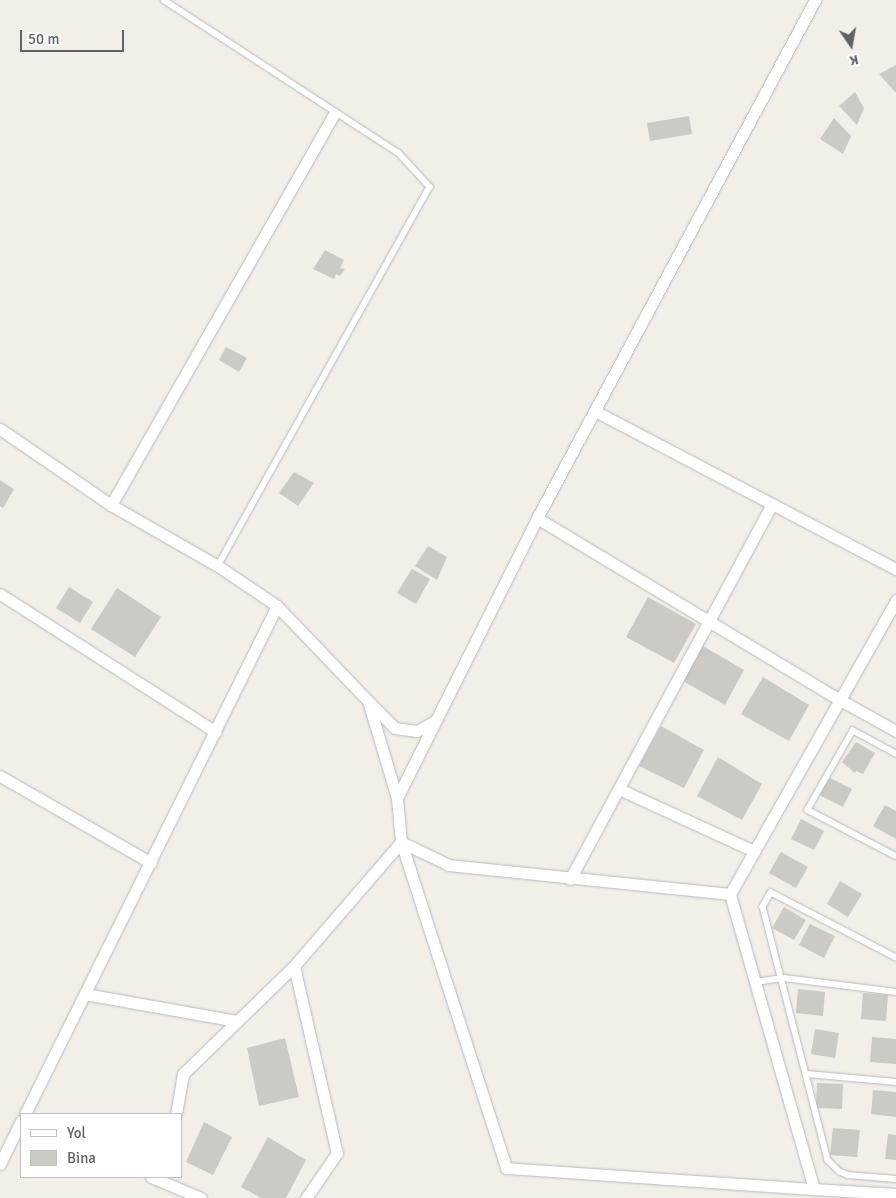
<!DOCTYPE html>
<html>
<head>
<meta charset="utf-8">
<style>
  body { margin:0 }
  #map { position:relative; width:896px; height:1198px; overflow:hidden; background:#f1efe8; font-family:Signika,sans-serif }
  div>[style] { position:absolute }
  .building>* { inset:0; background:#cccac5 }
  .roads { filter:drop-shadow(0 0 1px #b5b8bc) drop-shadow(0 0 1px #b5b8bc) }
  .service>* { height:5.5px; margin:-2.75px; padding:0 2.75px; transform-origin:2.75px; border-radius:2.75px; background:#fff }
  .minor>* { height:11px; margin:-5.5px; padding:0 5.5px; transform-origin:5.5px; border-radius:5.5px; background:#fff }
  span { translate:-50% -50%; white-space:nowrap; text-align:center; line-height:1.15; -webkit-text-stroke:4px #fff; paint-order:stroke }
  .legend { position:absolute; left:20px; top:1113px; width:162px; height:65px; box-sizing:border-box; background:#fff; border:1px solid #bfc1c3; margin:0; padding:6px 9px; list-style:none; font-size:15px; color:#5f6368 }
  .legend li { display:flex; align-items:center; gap:10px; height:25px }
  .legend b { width:25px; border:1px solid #bfc1c3 }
  .north { position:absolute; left:826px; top:20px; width:50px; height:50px; -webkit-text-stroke:4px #fff; paint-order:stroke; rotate:168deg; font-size:14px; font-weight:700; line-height:20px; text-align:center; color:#5f6368 }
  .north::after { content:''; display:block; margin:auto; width:18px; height:22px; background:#5f6368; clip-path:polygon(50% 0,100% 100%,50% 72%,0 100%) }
  .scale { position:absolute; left:20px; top:30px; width:104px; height:22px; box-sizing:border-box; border:2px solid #5f6368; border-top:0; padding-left:6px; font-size:15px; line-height:18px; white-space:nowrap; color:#5f6368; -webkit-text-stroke:4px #fff; paint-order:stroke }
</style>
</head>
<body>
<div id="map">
  <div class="building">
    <i style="clip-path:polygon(896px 65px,896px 93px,879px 74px)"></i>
    <i style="clip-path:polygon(855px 92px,864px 108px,857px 125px,839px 106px)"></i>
    <i style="clip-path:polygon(689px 116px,692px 134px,650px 141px,647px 123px)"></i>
    <i style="clip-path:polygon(834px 118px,851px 136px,843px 154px,820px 139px)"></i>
    <i style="clip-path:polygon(325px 250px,344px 260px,340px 268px,345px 269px,340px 276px,336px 274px,334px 279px,313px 269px)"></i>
    <i style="clip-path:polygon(226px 347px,247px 358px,239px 372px,219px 360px)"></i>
    <i style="clip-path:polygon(294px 472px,314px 483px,298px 506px,279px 493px)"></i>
    <i style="clip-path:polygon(0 480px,14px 489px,3px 508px,0 506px)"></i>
    <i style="clip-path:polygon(428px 546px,447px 557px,437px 580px,415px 566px)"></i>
    <i style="clip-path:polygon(412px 569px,430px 579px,416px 604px,397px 593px)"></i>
    <i style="clip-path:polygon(69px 587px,93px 602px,80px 623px,56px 608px)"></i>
    <i style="clip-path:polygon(117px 588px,161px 617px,135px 657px,91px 629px)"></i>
    <i style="clip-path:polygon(648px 597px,696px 624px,674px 663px,626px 637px)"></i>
    <i style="clip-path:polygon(703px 646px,744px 670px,725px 705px,683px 681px)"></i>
    <i style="clip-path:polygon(763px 677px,809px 705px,789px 741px,741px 714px)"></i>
    <i style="clip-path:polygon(661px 726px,704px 750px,684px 788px,639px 766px)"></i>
    <i style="clip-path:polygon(856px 742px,875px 753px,863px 774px,856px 771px,855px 773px,842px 762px)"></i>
    <i style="clip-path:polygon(718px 757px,762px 784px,742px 820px,697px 796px)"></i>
    <i style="clip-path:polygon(828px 777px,852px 789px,843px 807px,819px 795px)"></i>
    <i style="clip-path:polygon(885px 805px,896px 811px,896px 839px,873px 826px)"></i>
    <i style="clip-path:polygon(801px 819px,824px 831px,814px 850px,791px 839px)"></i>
    <i style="clip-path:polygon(781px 852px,808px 867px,796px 888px,769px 873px)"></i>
    <i style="clip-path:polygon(840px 881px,862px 894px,848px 917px,827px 904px)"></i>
    <i style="clip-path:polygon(784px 907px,806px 920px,794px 940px,772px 928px)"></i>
    <i style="clip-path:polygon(810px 924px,835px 936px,824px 958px,799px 945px)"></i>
    <i style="clip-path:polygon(798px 989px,825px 992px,823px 1016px,796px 1013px)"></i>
    <i style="clip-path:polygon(863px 993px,888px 995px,886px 1021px,861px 1019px)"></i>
    <i style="clip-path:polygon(815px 1029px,839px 1033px,835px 1058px,811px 1054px)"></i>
    <i style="clip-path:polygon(872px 1037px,896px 1039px,896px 1064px,870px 1062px)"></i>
    <i style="clip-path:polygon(285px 1038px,299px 1097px,259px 1106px,247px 1048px)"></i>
    <i style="clip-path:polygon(817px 1083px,843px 1084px,842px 1109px,816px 1108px)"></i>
    <i style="clip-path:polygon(873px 1090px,896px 1092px,896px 1117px,871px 1114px)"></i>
    <i style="clip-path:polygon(204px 1122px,232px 1137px,213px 1175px,186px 1162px)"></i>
    <i style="clip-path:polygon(833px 1128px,860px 1130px,857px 1157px,830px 1155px)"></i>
    <i style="clip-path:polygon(888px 1134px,896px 1135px,896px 1160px,885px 1159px)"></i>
    <i style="clip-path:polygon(268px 1137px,306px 1160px,286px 1198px,261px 1198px,241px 1187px)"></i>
  </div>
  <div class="roads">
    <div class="service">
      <i style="left:164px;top:0;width:280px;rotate:33.1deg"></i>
      <i style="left:399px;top:153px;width:46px;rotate:47.6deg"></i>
      <i style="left:430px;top:187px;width:434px;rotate:119.2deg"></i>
      <i style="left:896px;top:754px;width:49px;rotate:-151.9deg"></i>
      <i style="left:853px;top:731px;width:91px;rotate:119.7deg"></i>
      <i style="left:808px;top:810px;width:99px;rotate:27.6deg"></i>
      <i style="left:896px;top:958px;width:141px;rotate:-152.5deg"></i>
      <i style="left:771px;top:893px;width:16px;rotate:120deg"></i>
      <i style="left:763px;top:907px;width:261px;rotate:75.6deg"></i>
      <i style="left:828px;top:1160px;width:16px;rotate:45deg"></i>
      <i style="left:839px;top:1171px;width:10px;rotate:24deg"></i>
      <i style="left:848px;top:1175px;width:48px;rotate:4.8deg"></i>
      <i style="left:755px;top:982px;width:29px;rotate:-8deg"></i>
      <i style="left:784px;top:978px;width:113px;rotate:7.1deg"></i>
      <i style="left:807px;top:1074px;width:89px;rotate:5.1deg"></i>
    </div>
    <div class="minor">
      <i style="left:595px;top:411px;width:340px;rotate:27.7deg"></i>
      <i style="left:0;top:429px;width:135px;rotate:34.4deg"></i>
      <i style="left:111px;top:505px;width:123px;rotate:29.7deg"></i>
      <i style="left:218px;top:566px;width:71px;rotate:34.1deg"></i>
      <i style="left:277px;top:606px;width:132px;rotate:46.2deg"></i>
      <i style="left:368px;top:701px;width:101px;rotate:73.4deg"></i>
      <i style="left:397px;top:798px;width:44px;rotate:84.8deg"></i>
      <i style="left:401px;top:842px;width:164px;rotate:130.8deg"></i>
      <i style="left:294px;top:966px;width:155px;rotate:135.8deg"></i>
      <i style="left:183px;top:1074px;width:41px;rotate:99.9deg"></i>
      <i style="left:111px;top:505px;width:450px;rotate:-60.3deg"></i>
      <i style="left:537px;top:518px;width:353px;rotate:31deg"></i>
      <i style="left:840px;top:700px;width:64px;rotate:29deg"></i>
      <i style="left:0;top:594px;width:256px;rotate:32.6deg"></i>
      <i style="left:371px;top:704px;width:34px;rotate:45deg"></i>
      <i style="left:395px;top:728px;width:22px;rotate:8deg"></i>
      <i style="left:417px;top:731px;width:21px;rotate:-29deg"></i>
      <i style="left:0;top:776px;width:174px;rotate:29.9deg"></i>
      <i style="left:619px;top:789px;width:149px;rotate:24.7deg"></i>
      <i style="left:397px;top:798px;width:313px;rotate:-63.4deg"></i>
      <i style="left:537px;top:518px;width:588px;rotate:-61.78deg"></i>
      <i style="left:401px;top:842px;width:342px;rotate:72.1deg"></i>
      <i style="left:506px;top:1168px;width:309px;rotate:3.9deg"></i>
      <i style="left:814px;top:1189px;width:307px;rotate:-105.9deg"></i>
      <i style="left:730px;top:894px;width:338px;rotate:-60.5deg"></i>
      <i style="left:401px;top:842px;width:53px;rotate:25.6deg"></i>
      <i style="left:449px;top:865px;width:282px;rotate:5.9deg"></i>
      <i style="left:570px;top:879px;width:426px;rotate:-61.7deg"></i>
      <i style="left:294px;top:966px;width:192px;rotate:77.1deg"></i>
      <i style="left:337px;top:1153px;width:55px;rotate:124.6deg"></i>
      <i style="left:85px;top:994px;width:154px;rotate:10.1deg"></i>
      <i style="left:25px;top:1114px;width:567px;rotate:-63.62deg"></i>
      <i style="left:0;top:1164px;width:48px;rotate:-64deg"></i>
      <i style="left:151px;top:1177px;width:54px;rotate:22.8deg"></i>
      <i style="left:814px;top:1189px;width:82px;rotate:3.5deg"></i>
    </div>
  </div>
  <ul class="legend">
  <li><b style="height:6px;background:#fff"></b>Yol</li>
  <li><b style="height:14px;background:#cccac5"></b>Bina</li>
  </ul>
  <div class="north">K</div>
  <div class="scale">50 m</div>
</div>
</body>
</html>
